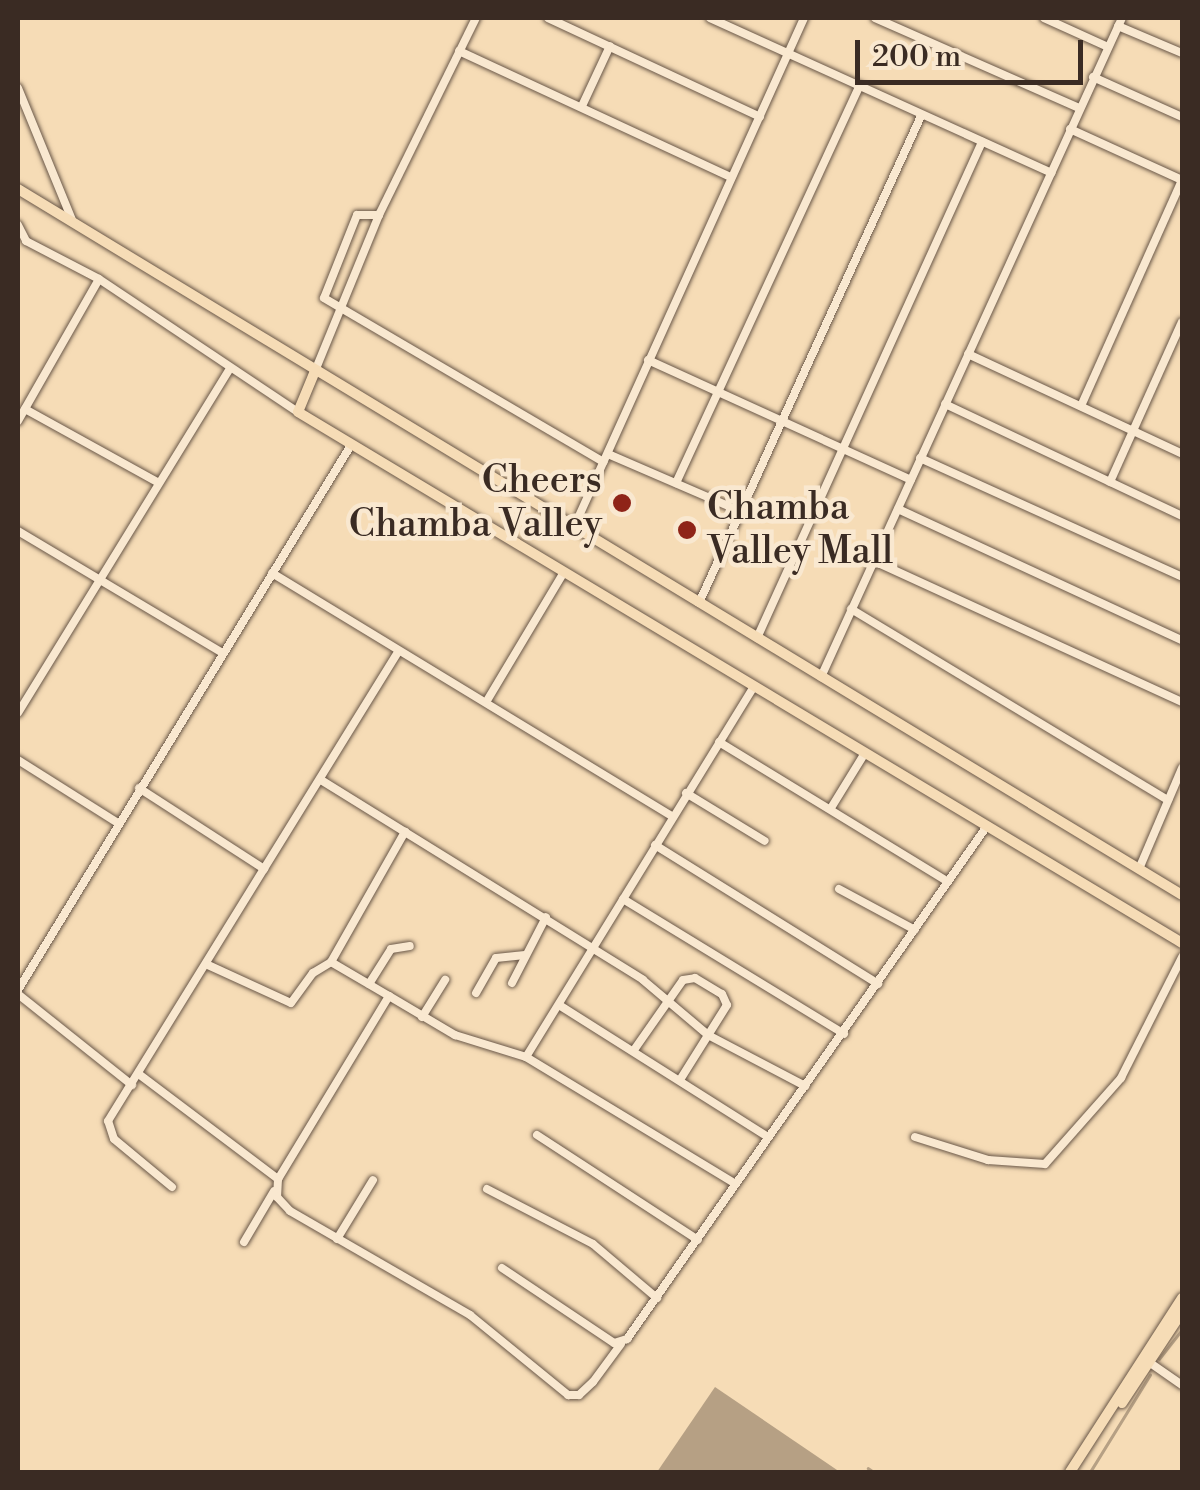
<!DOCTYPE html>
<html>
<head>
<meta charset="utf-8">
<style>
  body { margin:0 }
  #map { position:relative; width:1200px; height:1490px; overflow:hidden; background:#f6dcb6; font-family:"Libre Bodoni",serif }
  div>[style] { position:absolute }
  .water>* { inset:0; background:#b6a084 }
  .stream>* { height:2.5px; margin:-1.25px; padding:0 1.25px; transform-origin:1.25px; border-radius:1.25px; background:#b6a084 }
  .roads { filter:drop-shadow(0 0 2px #695748) drop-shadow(0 0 2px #695748) }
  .minor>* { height:8px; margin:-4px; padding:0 4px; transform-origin:4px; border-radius:4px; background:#f9e8d0 }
  .major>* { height:10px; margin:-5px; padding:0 5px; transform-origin:5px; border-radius:5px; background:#f6dcb6 }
  .dots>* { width:28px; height:28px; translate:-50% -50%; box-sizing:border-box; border:5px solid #f9e8d0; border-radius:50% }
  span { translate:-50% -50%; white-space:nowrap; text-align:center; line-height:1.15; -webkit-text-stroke:9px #f9e8d0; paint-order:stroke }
  .poi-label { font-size:38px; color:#3a2b23 }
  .right { translate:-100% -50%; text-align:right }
  .left { translate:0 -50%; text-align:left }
  .frame { position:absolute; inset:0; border:20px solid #3a2b23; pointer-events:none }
  .scale { position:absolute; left:855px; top:40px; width:228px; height:45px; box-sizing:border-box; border:5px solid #3a2b23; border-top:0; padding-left:12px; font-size:30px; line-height:35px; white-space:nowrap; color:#3a2b23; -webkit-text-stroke:8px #f9e8d0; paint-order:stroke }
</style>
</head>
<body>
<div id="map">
  <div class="water">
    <i style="clip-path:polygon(715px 1387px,840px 1472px,657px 1472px)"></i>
  </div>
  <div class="stream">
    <i style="left:1159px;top:1359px;width:37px;rotate:-52deg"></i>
    <i style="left:868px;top:1468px;width:7px;rotate:34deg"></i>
    <i style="left:1090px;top:1472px;width:114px;rotate:-58.3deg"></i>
  </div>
  <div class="roads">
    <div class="minor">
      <i style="left:548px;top:18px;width:234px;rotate:25deg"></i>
      <i style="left:710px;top:18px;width:375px;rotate:24.4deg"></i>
      <i style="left:875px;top:18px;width:223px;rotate:23.8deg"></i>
      <i style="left:1044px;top:18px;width:70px;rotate:24.4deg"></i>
      <i style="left:1118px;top:26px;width:69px;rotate:22.9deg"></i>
      <i style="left:459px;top:51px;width:299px;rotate:24.9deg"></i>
      <i style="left:1093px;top:77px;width:98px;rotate:24.2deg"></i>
      <i style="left:18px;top:88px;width:145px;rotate:67.7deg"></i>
      <i style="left:582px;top:106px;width:66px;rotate:-65deg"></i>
      <i style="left:1070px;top:129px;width:123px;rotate:24.5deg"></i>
      <i style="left:379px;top:215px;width:22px;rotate:180deg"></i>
      <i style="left:357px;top:215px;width:89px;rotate:111.7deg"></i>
      <i style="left:324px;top:298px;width:324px;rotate:30.4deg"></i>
      <i style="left:18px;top:225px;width:18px;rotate:63deg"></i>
      <i style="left:26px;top:241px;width:82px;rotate:27.5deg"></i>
      <i style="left:99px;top:279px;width:239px;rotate:33.8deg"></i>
      <i style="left:968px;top:354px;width:236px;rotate:25deg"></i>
      <i style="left:648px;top:360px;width:289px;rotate:24.5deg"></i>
      <i style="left:315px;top:371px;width:169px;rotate:-67.7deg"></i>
      <i style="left:379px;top:215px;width:220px;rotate:-63.8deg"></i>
      <i style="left:945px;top:404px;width:262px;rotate:25.3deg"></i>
      <i style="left:1081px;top:406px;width:248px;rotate:-65.9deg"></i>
      <i style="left:25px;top:409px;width:151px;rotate:28.9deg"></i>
      <i style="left:18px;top:421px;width:163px;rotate:-60.3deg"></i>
      <i style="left:608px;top:454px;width:144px;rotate:23.4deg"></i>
      <i style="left:920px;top:458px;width:288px;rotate:24.4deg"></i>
      <i style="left:1110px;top:482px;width:175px;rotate:-65.8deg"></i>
      <i style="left:676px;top:483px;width:436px;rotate:-65.2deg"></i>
      <i style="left:898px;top:509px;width:313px;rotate:24.8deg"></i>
      <i style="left:574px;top:527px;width:559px;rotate:-65.68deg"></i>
      <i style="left:18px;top:531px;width:236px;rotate:30.8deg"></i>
      <i style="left:874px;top:561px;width:339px;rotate:24.6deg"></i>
      <i style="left:272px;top:573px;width:468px;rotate:31.3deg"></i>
      <i style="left:699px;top:603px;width:535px;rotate:-65.49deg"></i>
      <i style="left:851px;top:609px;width:370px;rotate:31.1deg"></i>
      <i style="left:757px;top:638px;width:545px;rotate:-65.6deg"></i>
      <i style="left:821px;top:677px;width:724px;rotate:-65.45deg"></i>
      <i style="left:488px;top:699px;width:148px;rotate:-59.1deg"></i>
      <i style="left:18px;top:713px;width:403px;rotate:-58.4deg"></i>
      <i style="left:719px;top:742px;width:268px;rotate:31.4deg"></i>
      <i style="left:18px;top:760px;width:118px;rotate:32.2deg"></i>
      <i style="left:321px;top:780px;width:379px;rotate:31.8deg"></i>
      <i style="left:643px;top:980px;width:85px;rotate:40.2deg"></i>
      <i style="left:708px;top:1035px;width:110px;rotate:27.7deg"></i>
      <i style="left:139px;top:788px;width:149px;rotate:32.9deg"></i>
      <i style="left:686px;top:793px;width:92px;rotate:31.3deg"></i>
      <i style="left:831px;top:808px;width:65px;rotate:-58.3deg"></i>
      <i style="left:655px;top:845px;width:263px;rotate:31.9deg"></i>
      <i style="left:1139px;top:869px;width:110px;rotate:-66.9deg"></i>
      <i style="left:839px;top:889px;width:86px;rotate:28.3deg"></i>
      <i style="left:623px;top:899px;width:259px;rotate:31.4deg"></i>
      <i style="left:331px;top:962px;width:67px;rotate:30.4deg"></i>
      <i style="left:389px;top:996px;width:214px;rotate:121.2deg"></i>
      <i style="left:278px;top:1179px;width:18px;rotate:93deg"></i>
      <i style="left:277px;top:1197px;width:19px;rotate:47deg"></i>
      <i style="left:290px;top:1211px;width:208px;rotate:30deg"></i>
      <i style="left:470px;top:1315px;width:127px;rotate:39.2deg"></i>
      <i style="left:568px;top:1395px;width:11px"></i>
      <i style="left:579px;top:1395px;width:19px;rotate:-43deg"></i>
      <i style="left:593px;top:1382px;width:47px;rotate:-53.6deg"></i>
      <i style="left:208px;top:965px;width:91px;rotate:24.6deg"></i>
      <i style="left:291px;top:1003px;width:37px;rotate:-54deg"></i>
      <i style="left:313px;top:973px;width:21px;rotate:-31deg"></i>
      <i style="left:331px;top:962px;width:150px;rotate:-60.4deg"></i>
      <i style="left:512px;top:983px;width:74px;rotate:-62.7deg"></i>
      <i style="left:369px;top:984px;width:41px;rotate:-57.8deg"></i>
      <i style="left:391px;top:949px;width:19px;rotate:-9deg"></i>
      <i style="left:18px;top:990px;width:639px;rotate:-58.57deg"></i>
      <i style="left:476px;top:993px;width:40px;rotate:-60.3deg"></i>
      <i style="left:496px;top:958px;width:29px;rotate:-6deg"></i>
      <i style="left:18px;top:994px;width:146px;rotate:38.6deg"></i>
      <i style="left:389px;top:996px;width:77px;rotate:30.6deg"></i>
      <i style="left:455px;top:1035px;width:74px;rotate:17.2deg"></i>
      <i style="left:526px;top:1057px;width:245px;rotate:31.2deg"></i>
      <i style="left:559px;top:1005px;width:247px;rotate:32.3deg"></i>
      <i style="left:422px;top:1017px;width:44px;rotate:-58.1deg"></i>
      <i style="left:634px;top:1050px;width:85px;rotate:-55deg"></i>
      <i style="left:683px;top:980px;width:12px;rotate:-9deg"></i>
      <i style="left:695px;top:978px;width:31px;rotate:31deg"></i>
      <i style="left:722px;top:994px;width:12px;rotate:66deg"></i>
      <i style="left:727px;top:1005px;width:89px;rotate:122.1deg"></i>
      <i style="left:526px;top:1057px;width:435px;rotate:-58.4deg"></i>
      <i style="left:140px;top:1075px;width:173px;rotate:37deg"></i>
      <i style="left:537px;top:1135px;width:192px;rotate:33.1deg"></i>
      <i style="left:915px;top:1137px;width:77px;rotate:17.5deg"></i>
      <i style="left:988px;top:1160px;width:57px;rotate:4deg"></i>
      <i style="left:1045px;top:1164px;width:115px;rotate:-48.5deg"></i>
      <i style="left:1121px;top:1078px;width:136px;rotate:-63.2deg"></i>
      <i style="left:172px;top:1187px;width:75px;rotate:-140.4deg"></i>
      <i style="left:114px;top:1139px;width:19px;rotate:-108deg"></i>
      <i style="left:108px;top:1121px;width:551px;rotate:-58.27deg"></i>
      <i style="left:487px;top:1189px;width:119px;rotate:27.4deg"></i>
      <i style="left:593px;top:1244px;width:84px;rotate:40.2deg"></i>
      <i style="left:337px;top:1239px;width:69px;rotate:-58.6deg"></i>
      <i style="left:244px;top:1242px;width:59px;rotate:-59.5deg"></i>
      <i style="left:502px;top:1268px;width:135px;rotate:33.8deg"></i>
      <i style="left:614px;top:1343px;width:14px;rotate:-17deg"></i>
      <i style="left:627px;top:1339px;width:627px;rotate:-54.94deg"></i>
      <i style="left:1146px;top:1360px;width:44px;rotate:34.8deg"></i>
    </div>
    <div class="major">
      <i style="left:18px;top:189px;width:1361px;rotate:31.24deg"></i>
      <i style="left:315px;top:371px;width:44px;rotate:112.5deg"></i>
      <i style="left:298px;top:412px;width:1031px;rotate:30.99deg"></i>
      <i style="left:1122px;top:1403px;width:109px;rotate:-56.6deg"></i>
      <i style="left:1070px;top:1472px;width:207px;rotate:-57.2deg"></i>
    </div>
  </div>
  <div class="dots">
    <i style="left:622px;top:503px;background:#8f2418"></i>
    <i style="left:687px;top:530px;background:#8f2418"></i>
  </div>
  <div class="poi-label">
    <span class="right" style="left:602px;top:503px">Cheers<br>Chamba Valley</span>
    <span class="left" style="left:707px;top:530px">Chamba<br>Valley Mall</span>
  </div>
  <div class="frame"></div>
  <div class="scale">200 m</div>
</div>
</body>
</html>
